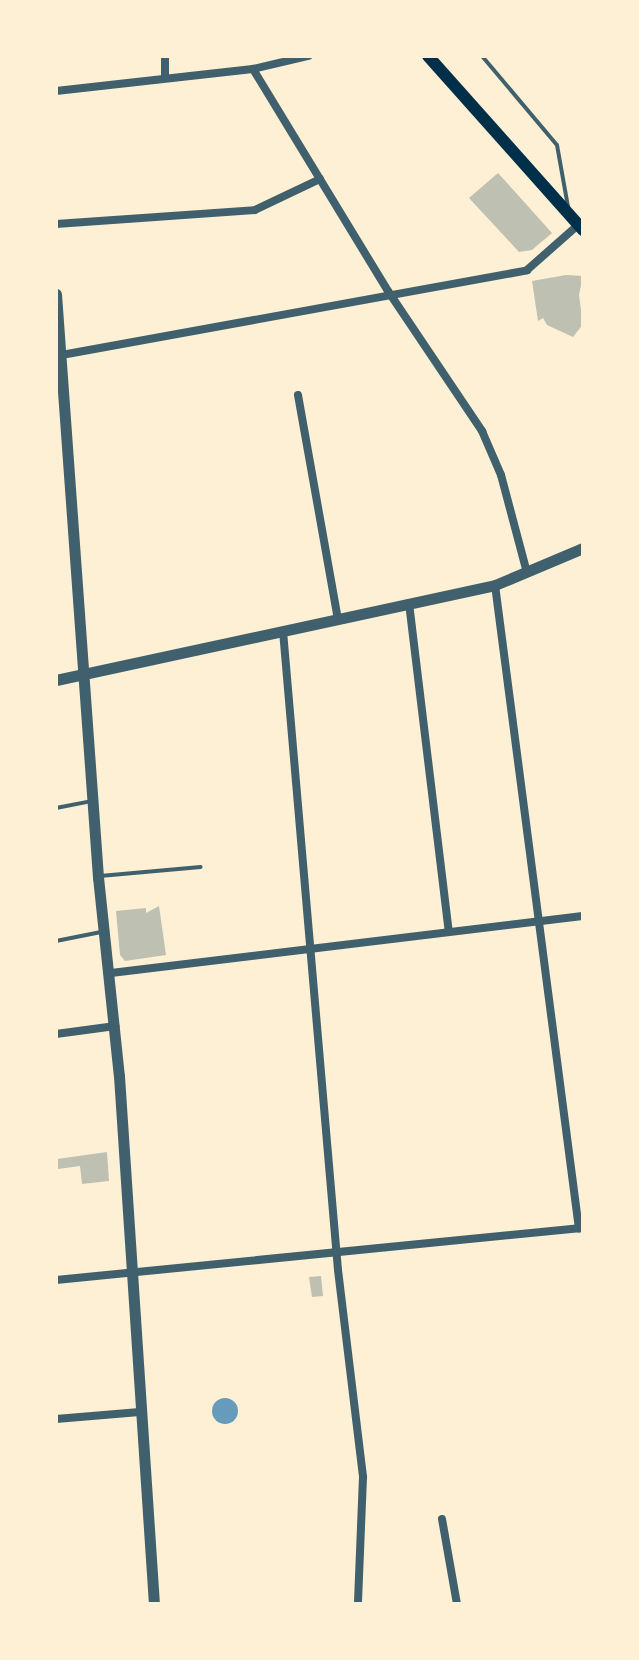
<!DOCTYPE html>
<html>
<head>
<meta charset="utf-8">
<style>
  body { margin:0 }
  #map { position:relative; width:639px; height:1660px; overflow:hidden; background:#fdf0d5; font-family:Helvetica,sans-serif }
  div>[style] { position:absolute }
  .water>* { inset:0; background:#669bbc }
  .round { border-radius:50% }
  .building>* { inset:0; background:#bec0b2 }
  .service>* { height:4px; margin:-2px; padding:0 2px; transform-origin:2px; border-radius:2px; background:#3f606c }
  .minor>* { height:8px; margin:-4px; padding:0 4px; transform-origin:4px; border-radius:4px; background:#3f606c }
  .tertiary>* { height:11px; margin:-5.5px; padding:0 5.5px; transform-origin:5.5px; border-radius:5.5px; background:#3f606c }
  .secondary>* { height:12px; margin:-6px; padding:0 6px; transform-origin:6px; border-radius:6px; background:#003049 }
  span { translate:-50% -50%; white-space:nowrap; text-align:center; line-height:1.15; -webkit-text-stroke:8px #fdf0d5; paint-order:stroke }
  .frame { position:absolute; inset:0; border:58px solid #fdf0d5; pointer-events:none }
</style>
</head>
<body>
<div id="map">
  <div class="water">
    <i class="round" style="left:212px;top:1398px;width:26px;height:26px"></i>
  </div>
  <div class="building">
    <i style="clip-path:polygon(498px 173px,552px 233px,532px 250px,519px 252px,469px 198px)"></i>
    <i style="clip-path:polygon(566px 275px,583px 276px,579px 295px,583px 324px,573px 337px,547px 325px,543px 318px,538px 321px,532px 281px)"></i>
    <i style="clip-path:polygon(159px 906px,166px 955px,125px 961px,120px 955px,116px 911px,146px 908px,146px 913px)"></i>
    <i style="clip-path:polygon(107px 1152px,109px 1181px,82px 1184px,80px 1166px,58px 1169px,57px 1159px)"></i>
    <i style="clip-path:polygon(321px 1276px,323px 1296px,312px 1297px,309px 1277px)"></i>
  </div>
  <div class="service">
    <i style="left:482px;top:56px;width:116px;rotate:49.9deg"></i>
    <i style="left:557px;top:145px;width:63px;rotate:79.9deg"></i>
    <i style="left:56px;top:808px;width:36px;rotate:-11deg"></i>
    <i style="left:100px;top:876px;width:101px;rotate:-5.1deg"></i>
    <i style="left:56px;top:941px;width:46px;rotate:-11.3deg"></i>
  </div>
  <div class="minor">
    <i style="left:165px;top:56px;width:22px;rotate:90deg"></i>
    <i style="left:253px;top:69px;width:260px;rotate:58.7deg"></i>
    <i style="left:388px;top:291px;width:169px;rotate:56.1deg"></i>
    <i style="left:482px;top:431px;width:48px;rotate:66.6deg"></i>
    <i style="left:501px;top:475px;width:101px;rotate:75.1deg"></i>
    <i style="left:56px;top:91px;width:198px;rotate:-6.4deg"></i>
    <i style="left:253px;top:69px;width:57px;rotate:-13.3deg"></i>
    <i style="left:56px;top:224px;width:199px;rotate:-4deg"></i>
    <i style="left:255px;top:210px;width:72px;rotate:-25.5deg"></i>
    <i style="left:56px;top:356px;width:479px;rotate:-10.3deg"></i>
    <i style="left:527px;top:270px;width:68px;rotate:-41.4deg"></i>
    <i style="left:298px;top:395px;width:228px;rotate:79.9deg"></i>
    <i style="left:495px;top:585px;width:649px;rotate:82.57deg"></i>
    <i style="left:409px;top:603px;width:331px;rotate:83.1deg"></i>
    <i style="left:283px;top:631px;width:641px;rotate:85.08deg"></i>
    <i style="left:338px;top:1270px;width:209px;rotate:83.1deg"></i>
    <i style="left:363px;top:1477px;width:127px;rotate:92.3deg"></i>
    <i style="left:111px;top:973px;width:475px;rotate:-6.9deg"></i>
    <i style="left:56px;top:1034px;width:60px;rotate:-7.7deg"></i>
    <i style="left:56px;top:1280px;width:528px;rotate:-5.66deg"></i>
    <i style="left:56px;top:1419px;width:84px;rotate:-4.8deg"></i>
    <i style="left:442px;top:1519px;width:86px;rotate:80deg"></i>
  </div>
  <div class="tertiary">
    <i style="left:56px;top:294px;width:585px;rotate:85.88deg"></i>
    <i style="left:98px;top:877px;width:200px;rotate:84deg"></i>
    <i style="left:119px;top:1076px;width:529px;rotate:86.21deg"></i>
    <i style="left:56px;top:680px;width:449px;rotate:-12.2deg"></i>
    <i style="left:495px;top:585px;width:95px;rotate:-22.8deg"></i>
  </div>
  <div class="secondary">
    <i style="left:428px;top:56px;width:233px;rotate:48.3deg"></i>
  </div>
  <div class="frame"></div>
</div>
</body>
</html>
